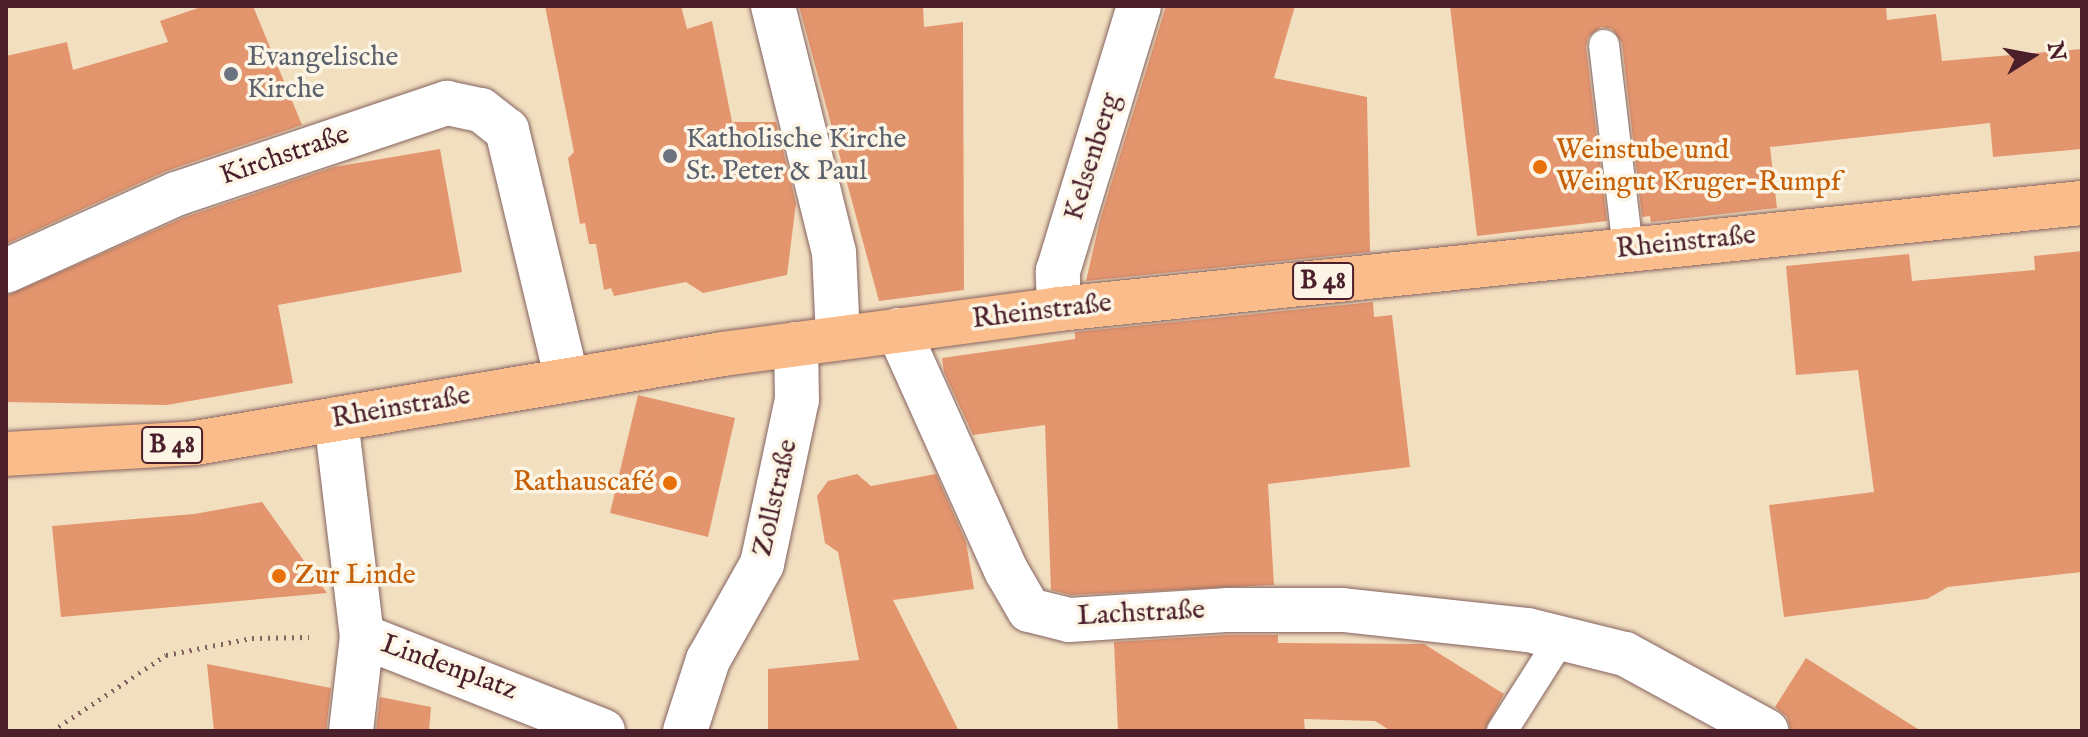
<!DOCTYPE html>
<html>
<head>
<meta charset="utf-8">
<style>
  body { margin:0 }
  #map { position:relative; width:2088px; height:737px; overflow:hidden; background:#f2dfc0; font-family:"IM FELL English",serif }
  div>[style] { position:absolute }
  .building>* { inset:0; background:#e3956e }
  .path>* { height:5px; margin-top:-2.5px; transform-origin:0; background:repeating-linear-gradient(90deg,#85625f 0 2px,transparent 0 8px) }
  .roads { filter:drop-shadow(0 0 2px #85625f) drop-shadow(0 0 2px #85625f) }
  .service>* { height:30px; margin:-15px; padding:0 15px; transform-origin:15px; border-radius:15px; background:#fff }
  .pedestrian>* { height:44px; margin:-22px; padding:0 22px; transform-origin:22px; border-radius:22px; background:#fff }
  .minor>* { height:44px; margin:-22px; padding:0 22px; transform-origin:22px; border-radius:22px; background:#fff }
  .primary>* { height:44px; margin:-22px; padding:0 22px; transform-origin:22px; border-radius:22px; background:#f9bc8a }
  .dots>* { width:22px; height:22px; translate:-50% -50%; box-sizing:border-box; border:4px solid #fcf5e5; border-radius:50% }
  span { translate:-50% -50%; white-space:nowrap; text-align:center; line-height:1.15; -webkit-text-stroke:7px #fcf5e5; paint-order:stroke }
  .shield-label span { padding:2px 6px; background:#fcf5e5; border:2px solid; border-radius:6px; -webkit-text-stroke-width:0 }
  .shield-label { font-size:26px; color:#4a1f2b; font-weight:700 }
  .worship-label { font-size:28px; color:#5b616d }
  .left { translate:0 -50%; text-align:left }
  .food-label { font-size:28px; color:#c56008 }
  .right { translate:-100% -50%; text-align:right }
  .street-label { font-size:28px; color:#4a1f2b }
  .frame { position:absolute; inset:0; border:8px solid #4a1f2b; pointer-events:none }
  .north { position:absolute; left:1992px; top:16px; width:80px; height:80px; -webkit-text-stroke:6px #fcf5e5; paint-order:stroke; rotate:79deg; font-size:22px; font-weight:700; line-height:32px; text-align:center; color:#4a1f2b }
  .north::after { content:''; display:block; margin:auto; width:28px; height:36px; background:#4a1f2b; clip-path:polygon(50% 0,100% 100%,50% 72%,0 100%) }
</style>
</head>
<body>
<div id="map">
  <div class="building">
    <i style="clip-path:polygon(204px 6px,253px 6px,302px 125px,166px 171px,6px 244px,6px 56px,67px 42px,73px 70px,168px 42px,160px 21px)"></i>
    <i style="clip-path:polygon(545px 6px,681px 6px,687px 29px,712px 21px,732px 122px,776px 122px,796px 203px,787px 275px,703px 293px,686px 282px,614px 296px,611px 288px,604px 290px,596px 244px,589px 244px,585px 223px,580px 224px,568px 158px,574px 152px)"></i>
    <i style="clip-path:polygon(799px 6px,923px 6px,924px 27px,963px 22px,964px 290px,879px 301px)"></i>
    <i style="clip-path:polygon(1166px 6px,1295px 6px,1274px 78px,1367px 97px,1370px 252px,1086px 281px,1100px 220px)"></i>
    <i style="clip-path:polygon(1450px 6px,1886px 6px,1887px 20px,1936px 14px,1942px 61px,2082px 49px,2082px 149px,1993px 157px,1990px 123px,1770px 147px,1777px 208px,1651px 222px,1650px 216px,1642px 217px,1622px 43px,1612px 29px,1601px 27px,1588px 37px,1586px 47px,1607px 221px,1477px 236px)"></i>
    <i style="clip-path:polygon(440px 149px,462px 272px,278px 305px,293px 383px,167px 405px,6px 402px,6px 296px,185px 217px,334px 167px)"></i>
    <i style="clip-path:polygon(2082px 251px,2082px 572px,1948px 587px,1927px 599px,1784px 617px,1769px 505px,1874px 492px,1858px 370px,1796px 375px,1786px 266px,1909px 254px,1912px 281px,2035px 270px,2034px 256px)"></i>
    <i style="clip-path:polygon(1373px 302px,1374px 317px,1392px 315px,1410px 467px,1268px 484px,1274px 585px,1071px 595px,1051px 590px,1045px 425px,973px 435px,944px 372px,942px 358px,1075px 339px,1075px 332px)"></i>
    <i style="clip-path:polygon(638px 395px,735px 418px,708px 537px,610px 513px)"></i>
    <i style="clip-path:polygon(857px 474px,871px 486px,936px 474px,966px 542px,974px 589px,893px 600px,959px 731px,768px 731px,768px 669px,859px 660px,838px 552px,825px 543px,817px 496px,828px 481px)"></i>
    <i style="clip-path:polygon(262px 502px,327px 593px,61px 617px,52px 526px,194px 514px)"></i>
    <i style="clip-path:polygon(1227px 635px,1278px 635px,1278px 643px,1424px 644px,1504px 694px,1484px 731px,1391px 731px,1375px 721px,1304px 719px,1305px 731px,1118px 731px,1114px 642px)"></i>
    <i style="clip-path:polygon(1806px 658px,1921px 731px,1791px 731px,1787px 717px,1775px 707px)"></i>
    <i style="clip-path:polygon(207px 664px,331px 688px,326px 731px,214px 731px)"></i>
    <i style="clip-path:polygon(380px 697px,431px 707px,429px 731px,376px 731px)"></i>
  </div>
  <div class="path">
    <i style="left:52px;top:731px;width:137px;rotate:-33.7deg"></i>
    <i style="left:166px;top:655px;width:88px;rotate:-11.2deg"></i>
    <i style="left:252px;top:638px;width:57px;rotate:-1deg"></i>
  </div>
  <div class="roads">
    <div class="service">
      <i style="left:1604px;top:45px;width:205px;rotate:83.3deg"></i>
      <i style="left:1502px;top:731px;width:110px;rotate:-57.6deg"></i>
    </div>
    <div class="pedestrian">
      <i style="left:336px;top:419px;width:219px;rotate:83.2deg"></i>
    </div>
    <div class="minor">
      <i style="left:773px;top:6px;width:253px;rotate:76.1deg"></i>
      <i style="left:834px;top:252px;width:86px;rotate:87.3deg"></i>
      <i style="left:6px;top:271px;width:187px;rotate:-24.4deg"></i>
      <i style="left:176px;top:194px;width:286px;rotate:-18.6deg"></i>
      <i style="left:447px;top:103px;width:35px;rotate:12deg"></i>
      <i style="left:481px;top:110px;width:33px;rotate:38deg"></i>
      <i style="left:507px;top:130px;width:257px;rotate:76.5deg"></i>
      <i style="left:1059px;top:309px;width:38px;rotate:-92deg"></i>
      <i style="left:1058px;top:271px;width:277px;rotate:-73deg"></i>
      <i style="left:898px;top:330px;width:265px;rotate:65.8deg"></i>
      <i style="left:1007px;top:572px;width:44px;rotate:59.9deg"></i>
      <i style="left:1029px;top:610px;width:41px;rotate:14deg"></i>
      <i style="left:1069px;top:620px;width:157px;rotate:-3.6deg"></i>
      <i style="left:1226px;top:610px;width:117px"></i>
      <i style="left:1343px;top:610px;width:186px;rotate:6.2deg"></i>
      <i style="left:1528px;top:630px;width:100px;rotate:13.9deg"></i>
      <i style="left:1625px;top:654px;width:161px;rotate:28.6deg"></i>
      <i style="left:351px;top:731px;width:96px;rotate:-83.4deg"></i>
      <i style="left:362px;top:636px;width:259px;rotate:21.5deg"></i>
      <i style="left:685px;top:731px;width:75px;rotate:-72.1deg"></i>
      <i style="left:708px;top:660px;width:110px;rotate:-60.6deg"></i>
      <i style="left:762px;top:564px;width:168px;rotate:-78deg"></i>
      <i style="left:797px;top:400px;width:56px;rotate:-91deg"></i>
    </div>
    <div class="primary">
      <i style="left:6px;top:454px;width:189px;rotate:-3.3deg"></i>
      <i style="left:195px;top:443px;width:535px;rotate:-9.57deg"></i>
      <i style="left:723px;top:354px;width:339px;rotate:-7.6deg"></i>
      <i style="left:1059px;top:309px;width:1028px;rotate:-5.92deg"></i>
    </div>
  </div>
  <div class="dots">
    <i style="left:231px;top:74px;background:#6b7280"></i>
    <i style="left:670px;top:156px;background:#6b7280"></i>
    <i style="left:1540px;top:167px;background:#e8710a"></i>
    <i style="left:670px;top:483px;background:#e8710a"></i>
    <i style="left:279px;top:576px;background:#e8710a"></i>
  </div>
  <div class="shield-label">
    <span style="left:1323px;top:281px">B 48</span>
    <span style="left:172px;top:445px">B 48</span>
  </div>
  <div class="worship-label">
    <span class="left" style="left:247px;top:74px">Evangelische<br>Kirche</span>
    <span class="left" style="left:686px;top:156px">Katholische Kirche<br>St. Peter &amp; Paul</span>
  </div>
  <div class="food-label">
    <span class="left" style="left:1556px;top:167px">Weinstube und<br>Weingut Kruger-Rumpf</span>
    <span class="right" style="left:654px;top:483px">Rathauscafé</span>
    <span class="left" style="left:295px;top:576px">Zur Linde</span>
  </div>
  <div class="street-label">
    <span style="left:285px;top:156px;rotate:-19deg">Kirchstraße</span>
    <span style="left:1093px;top:157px;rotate:-73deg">Kelsenberg</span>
    <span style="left:1686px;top:243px;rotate:-6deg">Rheinstraße</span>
    <span style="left:1042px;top:312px;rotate:-7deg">Rheinstraße</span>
    <span style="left:401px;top:408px;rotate:-10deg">Rheinstraße</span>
    <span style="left:776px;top:498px;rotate:-77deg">Zollstraße</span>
    <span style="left:1141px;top:614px;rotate:-3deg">Lachstraße</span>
    <span style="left:449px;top:668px;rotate:20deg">Lindenplatz</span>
  </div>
  <div class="frame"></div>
  <div class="north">N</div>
</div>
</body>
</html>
